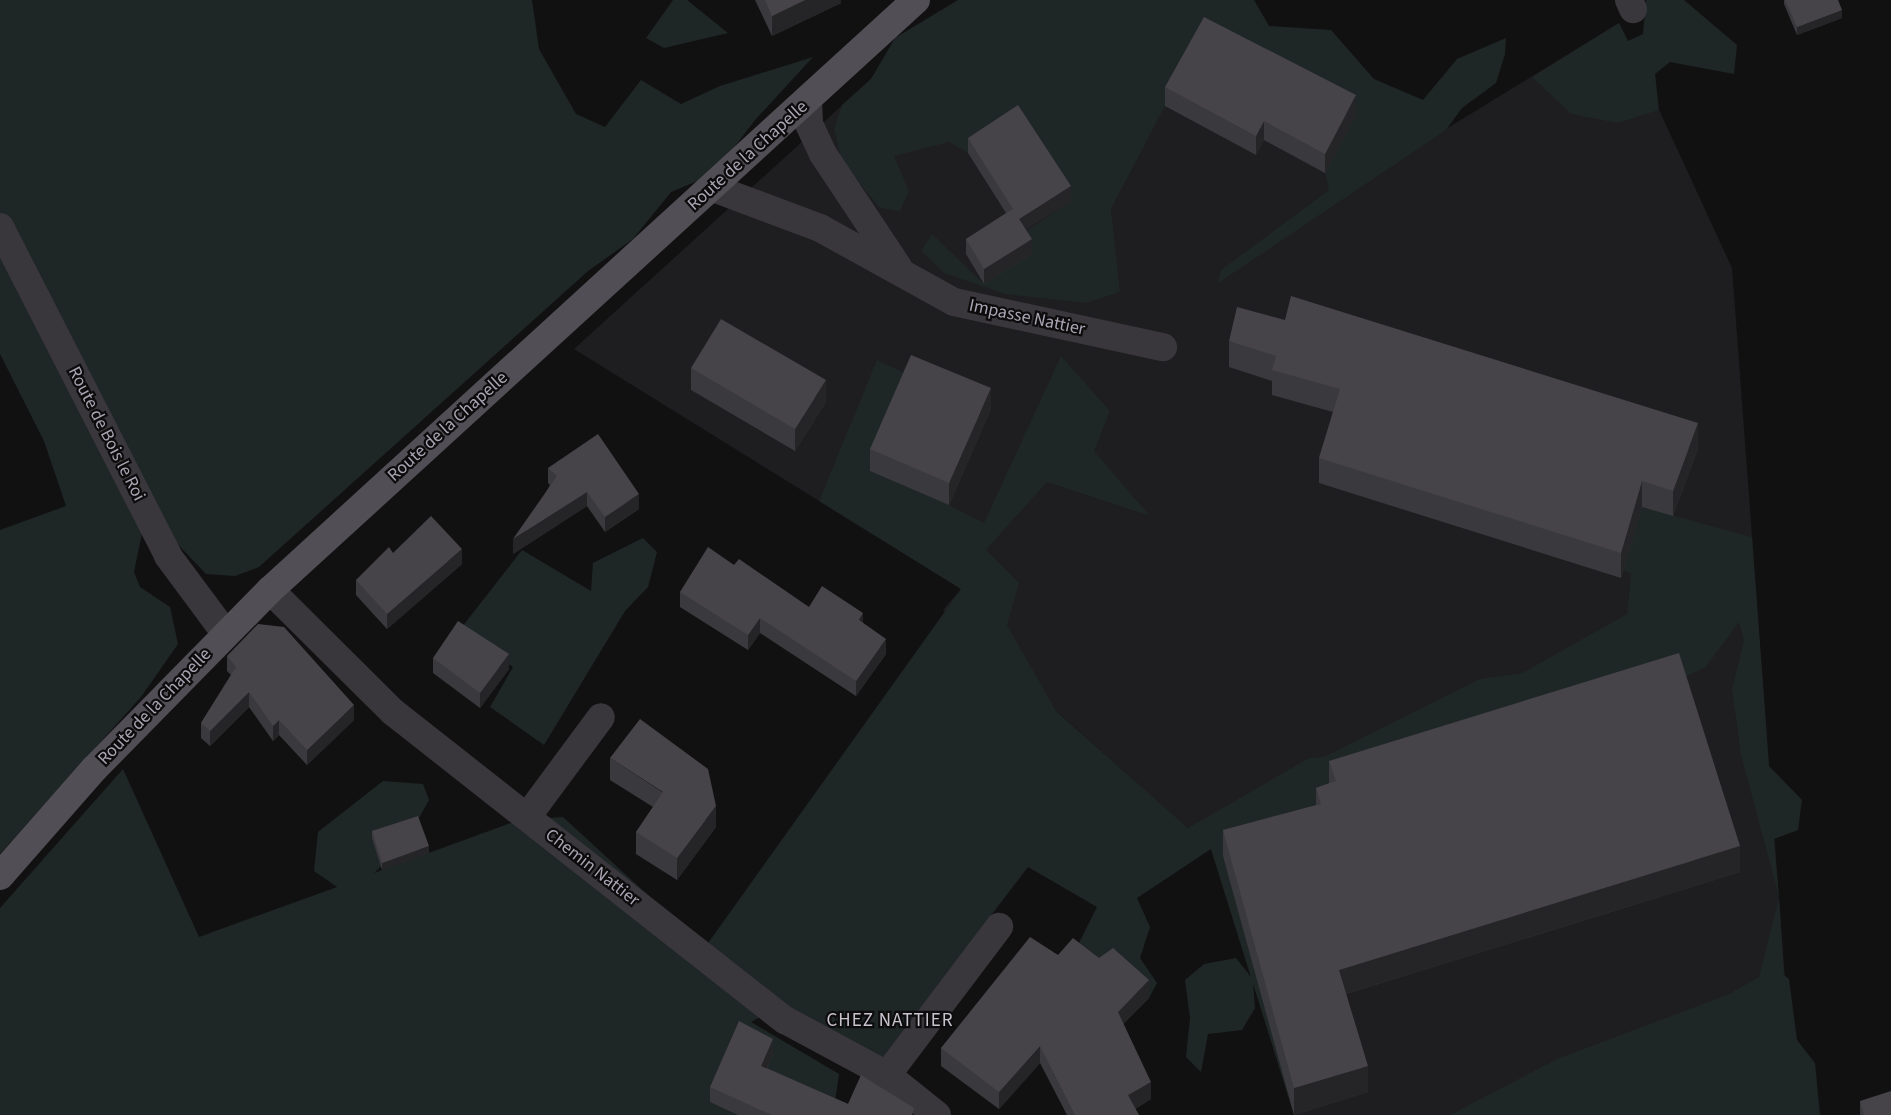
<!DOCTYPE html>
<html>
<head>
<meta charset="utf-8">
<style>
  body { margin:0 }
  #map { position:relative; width:1891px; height:1115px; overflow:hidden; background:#121112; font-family:"Source Sans 3",sans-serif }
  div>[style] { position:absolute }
  .built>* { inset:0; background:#1e1d1f }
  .green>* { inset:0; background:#1f2626 }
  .minor>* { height:28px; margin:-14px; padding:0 14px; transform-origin:14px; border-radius:14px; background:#3a373c }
  .major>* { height:28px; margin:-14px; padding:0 14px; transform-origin:14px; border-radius:14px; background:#524e56 }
  .wall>* { inset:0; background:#3a393d }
  .shaded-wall>* { inset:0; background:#252426 }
  .building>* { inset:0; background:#464449 }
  span { translate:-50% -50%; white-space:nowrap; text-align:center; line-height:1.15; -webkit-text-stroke:4.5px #0d0c0d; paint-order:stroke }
  .street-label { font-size:18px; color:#aaa3b2 }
  .neighbourhood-label { font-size:19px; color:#c9c3ce; letter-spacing:1px }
</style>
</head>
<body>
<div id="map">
  <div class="built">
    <i style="clip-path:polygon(958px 0,1223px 0,1446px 129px,1619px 23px,1732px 268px,1787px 1006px,1616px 1115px,1294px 1115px,1211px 849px,943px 610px,961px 589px,574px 349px)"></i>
  </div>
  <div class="green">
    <i style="clip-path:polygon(0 0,532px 0,539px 49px,576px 114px,605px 127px,641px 80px,681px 104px,720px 86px,813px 57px,755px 120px,714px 174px,671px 192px,633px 239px,588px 271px,259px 567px,235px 576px,206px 574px,168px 534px,149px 499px,134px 572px,140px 587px,170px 607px,178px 644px,141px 697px,0 854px,0 530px,66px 506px,44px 441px,0 354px)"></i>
    <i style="clip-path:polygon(673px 0,687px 0,728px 33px,664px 48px,646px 38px)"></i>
    <i style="clip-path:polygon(958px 0,1254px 0,1269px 26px,1331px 30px,1374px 79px,1423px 100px,1457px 59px,1506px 38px,1505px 54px,1496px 83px,1462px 108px,1446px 130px,1217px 284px,1221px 270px,1329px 190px,1325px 173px,1356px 115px,1165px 106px,1111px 209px,1120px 292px,1086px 303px,1005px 294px,944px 273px,921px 251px,932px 234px,984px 284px,1020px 235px,1071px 201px,1018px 120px,968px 153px,949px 142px,894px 156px,909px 191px,900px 211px,880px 208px,842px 162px,834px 129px,842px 105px,871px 79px,895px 38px)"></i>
    <i style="clip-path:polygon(1646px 0,1684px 0,1737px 45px,1734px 74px,1670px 62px,1655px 74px,1659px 110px,1618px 123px,1571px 114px,1532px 77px,1619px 23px,1628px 41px,1643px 34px)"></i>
    <i style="clip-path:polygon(1061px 356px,1110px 411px,1094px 451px,1150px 516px,1047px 482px,986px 550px,1019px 583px,1007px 625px,1056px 711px,1188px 828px,1309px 758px,1324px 757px,1480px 679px,1522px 673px,1627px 614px,1631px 574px,1623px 570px,1642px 507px,1752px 537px,1769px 766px,1802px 800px,1798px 830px,1774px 839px,1779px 897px,1784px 975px,1789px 979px,1797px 1040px,1815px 1063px,1820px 1115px,1450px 1115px,1557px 1059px,1727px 995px,1759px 977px,1779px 897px,1741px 755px,1732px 689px,1744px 640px,1739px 622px,1705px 668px,1680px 679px,1403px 775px,1294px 1115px,1253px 983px,1255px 1008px,1242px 1030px,1208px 1034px,1201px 1072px,1186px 1057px,1190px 1018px,1185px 980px,1204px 964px,1236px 958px,1251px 977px,1211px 849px,1137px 898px,1150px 927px,1140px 958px,1157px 983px,1149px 998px,1113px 965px,1073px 955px,1097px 907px,1028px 867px,874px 1069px,773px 1010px,751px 1022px,839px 1074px,833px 1115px,0 1115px,0 908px,123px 769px,199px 937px,337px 887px,314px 871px,318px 832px,383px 781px,423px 784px,429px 800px,405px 843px,374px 873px,519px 820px,563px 817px,663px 909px,701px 953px,961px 589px,819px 501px,877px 360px,911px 376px,949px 505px,984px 523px)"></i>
    <i style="clip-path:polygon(643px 538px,657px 552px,648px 587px,625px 611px,544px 745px,490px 707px,513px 667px,458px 632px,522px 550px,591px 591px,593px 563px)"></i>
  </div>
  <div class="minor">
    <i style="left:1629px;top:0;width:10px;rotate:66deg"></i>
    <i style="left:808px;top:102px;width:22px;rotate:87deg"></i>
    <i style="left:809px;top:124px;width:33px;rotate:65deg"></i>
    <i style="left:823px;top:154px;width:136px;rotate:56.4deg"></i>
    <i style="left:713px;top:188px;width:114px;rotate:20.5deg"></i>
    <i style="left:820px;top:228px;width:153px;rotate:28.9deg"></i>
    <i style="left:954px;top:302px;width:214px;rotate:12.2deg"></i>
    <i style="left:0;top:227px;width:369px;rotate:62.9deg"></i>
    <i style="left:168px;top:556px;width:97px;rotate:53.4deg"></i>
    <i style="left:270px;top:590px;width:173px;rotate:44.8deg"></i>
    <i style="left:393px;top:712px;width:499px;rotate:38.2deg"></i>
    <i style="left:785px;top:1020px;width:116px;rotate:28.3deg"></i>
    <i style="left:887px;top:1075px;width:64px;rotate:38.7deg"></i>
    <i style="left:527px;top:817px;width:124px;rotate:-53.5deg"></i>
    <i style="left:887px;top:1075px;width:186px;rotate:-52.9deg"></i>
  </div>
  <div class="major">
    <i style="left:0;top:876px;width:142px;rotate:-48.7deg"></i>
    <i style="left:94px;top:769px;width:251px;rotate:-45.5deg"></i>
    <i style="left:270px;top:590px;width:875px;rotate:-42.41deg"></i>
  </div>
  <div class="wall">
    <i style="clip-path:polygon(755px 0,841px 0,841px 3px,772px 36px)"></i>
    <i style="clip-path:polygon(1784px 0,1838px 0,1842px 18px,1797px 35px,1784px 4px)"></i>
    <i style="clip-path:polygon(1165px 87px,1356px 115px,1325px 173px,1264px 140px,1256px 155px,1165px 106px)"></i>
    <i style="clip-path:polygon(968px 138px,1071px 201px,1026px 229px,1032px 254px,984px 284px,966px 254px,966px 239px,1006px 213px,968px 153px)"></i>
    <i style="clip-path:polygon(1229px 341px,1698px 449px,1673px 516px,1642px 507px,1621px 578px,1319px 483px,1319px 458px,1333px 412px,1272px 395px,1272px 381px,1229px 367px)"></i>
    <i style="clip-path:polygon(691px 368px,826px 402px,795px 451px,691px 390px)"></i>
    <i style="clip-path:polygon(991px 409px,949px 505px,870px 471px,870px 449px)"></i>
    <i style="clip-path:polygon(548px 468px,639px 509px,605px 532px,587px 506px,513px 554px,550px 485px,548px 483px)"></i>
    <i style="clip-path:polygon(393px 553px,462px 564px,387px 629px,356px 595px,356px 580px)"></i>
    <i style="clip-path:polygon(734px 565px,809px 607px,863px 623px,886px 654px,856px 696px,760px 633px,748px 650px,680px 607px,680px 592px)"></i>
    <i style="clip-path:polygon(227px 656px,354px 720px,307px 765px,279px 735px,273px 741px,249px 707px,210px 746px,201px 738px,201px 723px,231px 675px,227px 671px)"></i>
    <i style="clip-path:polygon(433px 658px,509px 669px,480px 708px,433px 673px)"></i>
    <i style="clip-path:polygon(610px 758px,716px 827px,677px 880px,636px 854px,636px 832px,653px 807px,610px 780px)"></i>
    <i style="clip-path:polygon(1329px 761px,1740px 872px,1346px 994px,1368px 1092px,1294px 1115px,1223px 856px,1223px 830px,1316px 805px,1316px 788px,1329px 783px)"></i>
    <i style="clip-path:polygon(372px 831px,429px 853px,382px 870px,372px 838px)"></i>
    <i style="clip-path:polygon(1058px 955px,1149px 998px,1123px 1024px,1151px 1099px,1135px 1109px,1139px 1115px,1067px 1115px,1040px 1063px,999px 1109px,941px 1066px,941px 1048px)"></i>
    <i style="clip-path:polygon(773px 1054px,767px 1068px,848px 1104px,914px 1115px,738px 1115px,710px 1102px,710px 1087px)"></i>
    <i style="clip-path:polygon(1860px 1101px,1891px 1115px,1860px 1115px)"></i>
  </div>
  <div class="shaded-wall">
    <i style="clip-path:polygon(805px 0,841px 0,841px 3px,772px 36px,772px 16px)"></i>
    <i style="clip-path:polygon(1842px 10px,1842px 18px,1797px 35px,1797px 27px)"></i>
    <i style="clip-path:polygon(1356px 95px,1356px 115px,1325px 173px,1325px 154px)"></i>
    <i style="clip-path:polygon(1264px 121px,1264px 140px,1256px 155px,1256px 136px)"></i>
    <i style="clip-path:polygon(1071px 186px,1071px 201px,1019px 234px,1019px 219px)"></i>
    <i style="clip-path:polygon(1032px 239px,1032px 254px,984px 284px,984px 269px)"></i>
    <i style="clip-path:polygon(826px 380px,826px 402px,795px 451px,795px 429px)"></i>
    <i style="clip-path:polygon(991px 388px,991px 409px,949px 505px,949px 483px)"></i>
    <i style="clip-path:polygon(1698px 423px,1698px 449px,1673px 516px,1673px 491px)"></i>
    <i style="clip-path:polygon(1642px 481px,1642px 507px,1621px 578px,1621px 553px)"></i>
    <i style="clip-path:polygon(587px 492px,587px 506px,513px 554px,513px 539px)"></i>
    <i style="clip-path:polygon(639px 494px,639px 509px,605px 532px,605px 517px)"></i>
    <i style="clip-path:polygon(462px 549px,462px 564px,387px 629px,387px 614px)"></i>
    <i style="clip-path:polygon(863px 613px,863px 628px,859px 620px)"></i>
    <i style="clip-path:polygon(760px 618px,760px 633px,748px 650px,748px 635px)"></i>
    <i style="clip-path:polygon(886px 639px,886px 654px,856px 696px,856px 681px)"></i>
    <i style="clip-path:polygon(509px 654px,509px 669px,480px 708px,480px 693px)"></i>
    <i style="clip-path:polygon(249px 692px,249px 707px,210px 746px,210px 731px)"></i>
    <i style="clip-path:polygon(354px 705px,354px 720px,307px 765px,307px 750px)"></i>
    <i style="clip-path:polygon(279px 720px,279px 735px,273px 741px,273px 726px)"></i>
    <i style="clip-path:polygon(716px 806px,716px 827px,677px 880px,677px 858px)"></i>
    <i style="clip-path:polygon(429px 846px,429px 853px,382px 870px,382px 863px)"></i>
    <i style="clip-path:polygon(1740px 846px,1740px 872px,1339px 996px,1339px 970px)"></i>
    <i style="clip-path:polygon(1149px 980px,1149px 998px,1118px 1029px,1118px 1012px)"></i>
    <i style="clip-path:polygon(773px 1039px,773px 1054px,761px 1081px,761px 1066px)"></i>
    <i style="clip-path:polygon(1040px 1046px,1040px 1063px,999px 1109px,999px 1092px)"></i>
    <i style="clip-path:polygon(1368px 1066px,1368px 1092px,1294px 1115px,1294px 1088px)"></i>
    <i style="clip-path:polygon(1151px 1082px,1151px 1099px,1128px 1113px,1128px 1095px)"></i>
  </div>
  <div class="building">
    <i style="clip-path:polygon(765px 0,805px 0,772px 16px)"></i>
    <i style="clip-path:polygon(1785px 0,1838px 0,1842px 10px,1797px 27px)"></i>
    <i style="clip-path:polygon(1204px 17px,1356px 95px,1325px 154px,1264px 121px,1256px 136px,1165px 87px)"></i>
    <i style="clip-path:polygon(1018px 105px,1071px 186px,1019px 219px,1032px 239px,984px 269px,966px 239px,1013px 209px,968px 138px)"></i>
    <i style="clip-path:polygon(1291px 296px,1698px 423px,1673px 491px,1642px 481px,1621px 553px,1319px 458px,1340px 389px,1272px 370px,1276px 356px,1229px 341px,1237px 307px,1285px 320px)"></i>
    <i style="clip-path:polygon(721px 319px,826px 380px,795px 429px,691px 368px)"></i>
    <i style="clip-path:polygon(911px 355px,991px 388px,949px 483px,870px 449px)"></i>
    <i style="clip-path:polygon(598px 434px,639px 494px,605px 517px,587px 492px,513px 539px,557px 476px,548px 468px)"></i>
    <i style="clip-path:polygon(431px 516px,462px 549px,387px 614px,356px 580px,389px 547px,393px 553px)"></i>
    <i style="clip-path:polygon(708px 547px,734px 565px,739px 559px,809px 607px,822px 586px,863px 613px,859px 620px,886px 639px,856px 681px,760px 618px,748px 635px,680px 592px)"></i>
    <i style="clip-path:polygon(458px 621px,509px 654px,480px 693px,433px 658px)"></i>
    <i style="clip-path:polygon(258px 624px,284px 627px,354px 705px,307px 750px,279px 720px,273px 726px,249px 692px,210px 731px,201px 723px,236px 667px,227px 656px)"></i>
    <i style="clip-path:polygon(1679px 653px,1740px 846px,1339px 970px,1368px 1066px,1294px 1088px,1223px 830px,1321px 804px,1316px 788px,1336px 781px,1329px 761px)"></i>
    <i style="clip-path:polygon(640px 719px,708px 769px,716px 806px,677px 858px,636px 832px,663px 792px,610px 758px)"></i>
    <i style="clip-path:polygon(418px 816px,429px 846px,382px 863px,372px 831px)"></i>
    <i style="clip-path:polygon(1030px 937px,1058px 955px,1073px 938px,1099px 958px,1113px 948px,1149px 980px,1118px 1012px,1151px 1082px,1128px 1095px,1139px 1115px,1075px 1115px,1040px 1046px,999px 1092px,941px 1048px)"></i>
    <i style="clip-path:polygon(739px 1021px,773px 1039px,761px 1066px,848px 1104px,861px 1075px,914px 1108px,912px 1115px,772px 1115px,710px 1087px)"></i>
    <i style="clip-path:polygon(1891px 1091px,1891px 1115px,1864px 1115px,1860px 1101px)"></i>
  </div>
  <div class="street-label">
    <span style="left:748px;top:156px;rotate:-42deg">Route de la Chapelle</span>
    <span style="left:1027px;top:318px;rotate:12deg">Impasse Nattier</span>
    <span style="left:448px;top:427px;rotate:-42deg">Route de la Chapelle</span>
    <span style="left:106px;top:434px;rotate:63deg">Route de Bois le Roi</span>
    <span style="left:155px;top:707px;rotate:-46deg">Route de la Chapelle</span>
    <span style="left:592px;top:868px;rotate:38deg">Chemin Nattier</span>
  </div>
  <div class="neighbourhood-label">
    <span style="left:890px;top:1021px">CHEZ NATTIER</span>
  </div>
</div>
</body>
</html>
